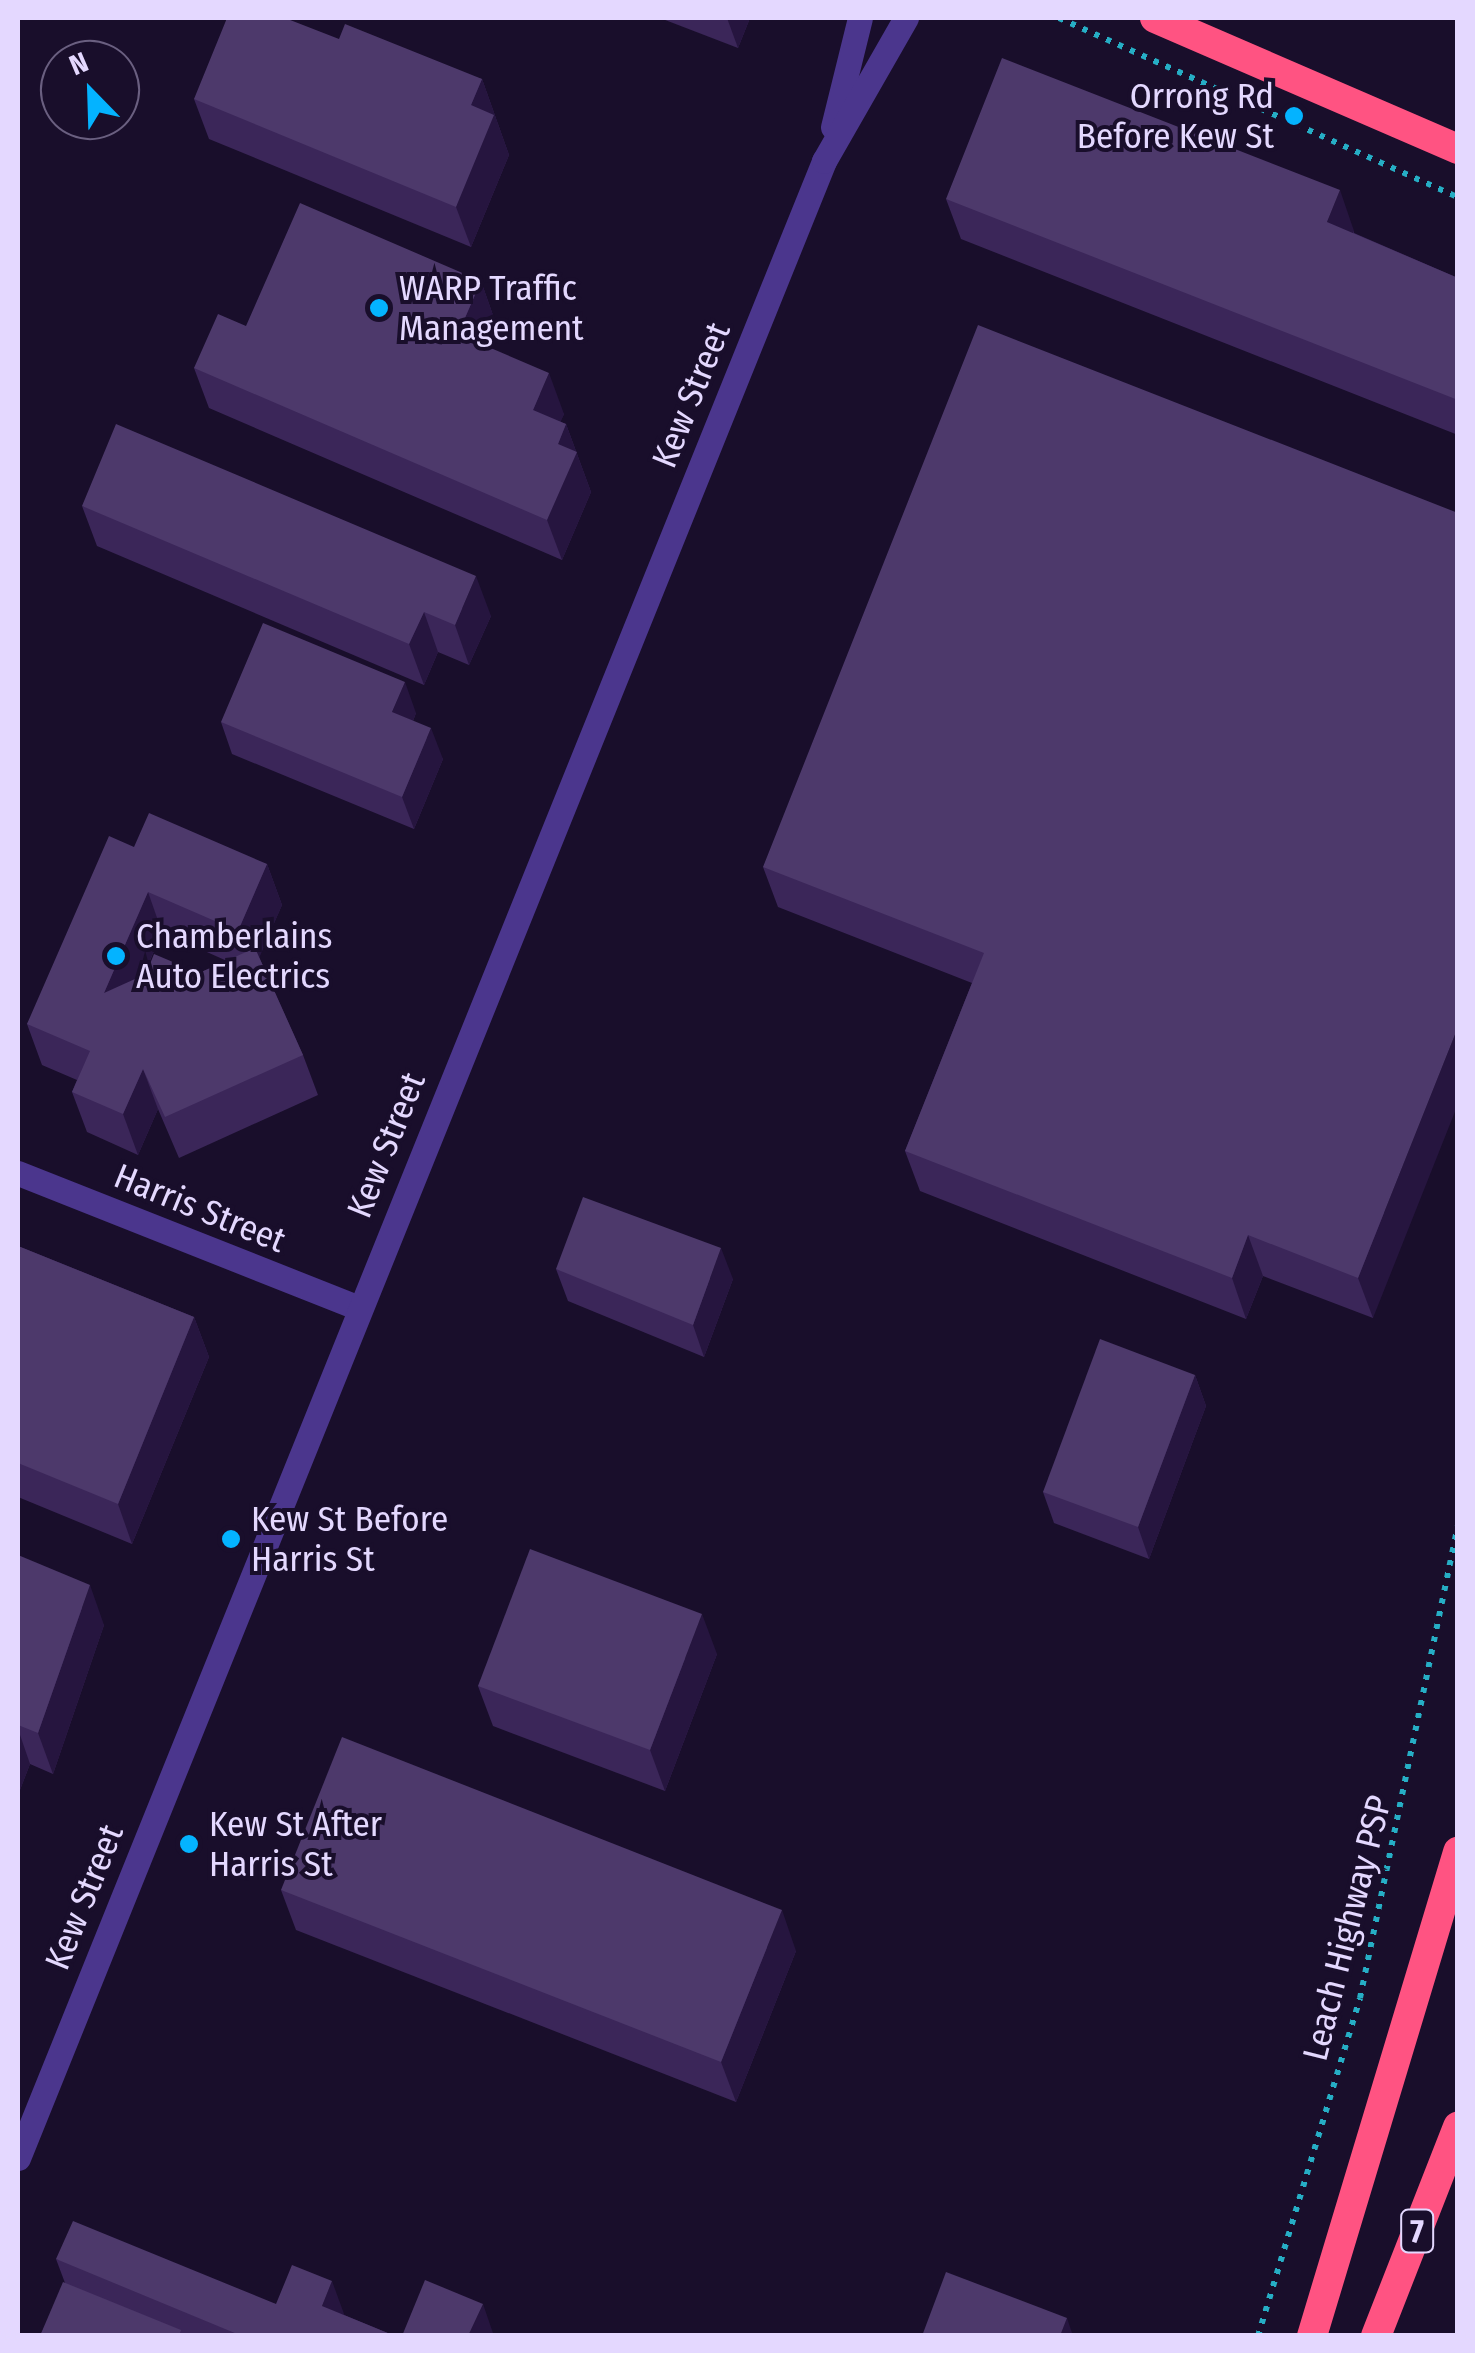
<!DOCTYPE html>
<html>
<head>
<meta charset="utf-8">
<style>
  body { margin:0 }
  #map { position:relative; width:1475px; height:2353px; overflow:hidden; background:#190e2b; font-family:"Fira Sans Condensed",sans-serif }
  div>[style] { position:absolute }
  .path>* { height:6px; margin-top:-3px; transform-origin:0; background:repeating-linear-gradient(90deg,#26aec5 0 5px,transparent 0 13px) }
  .minor>* { height:25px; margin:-12.5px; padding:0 12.5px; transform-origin:12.5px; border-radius:12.5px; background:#4b368d }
  .highway>* { height:30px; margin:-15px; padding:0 15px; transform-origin:15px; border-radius:15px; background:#ff5382 }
  .wall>* { inset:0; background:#3b2659 }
  .shaded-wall>* { inset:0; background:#26153f }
  .building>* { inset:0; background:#4d396b }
  .dots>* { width:28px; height:28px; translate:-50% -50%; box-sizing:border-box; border:5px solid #190e2b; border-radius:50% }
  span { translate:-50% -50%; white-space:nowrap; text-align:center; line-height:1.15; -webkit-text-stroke:8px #190e2b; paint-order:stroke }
  .shield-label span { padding:2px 8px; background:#190e2b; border:2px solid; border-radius:8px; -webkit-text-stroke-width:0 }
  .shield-label { font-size:32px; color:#e4d8ff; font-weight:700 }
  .poi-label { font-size:35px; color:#e4d8ff }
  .right { translate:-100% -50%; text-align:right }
  .left { translate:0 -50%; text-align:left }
  .street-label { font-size:35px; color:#e4d8ff }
  .frame { position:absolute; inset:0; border:20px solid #e4d8ff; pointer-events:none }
  .north { position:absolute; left:40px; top:40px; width:100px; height:100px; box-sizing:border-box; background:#190e2b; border:2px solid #6a5f80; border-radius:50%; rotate:337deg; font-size:28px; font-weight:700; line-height:40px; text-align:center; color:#e4d8ff }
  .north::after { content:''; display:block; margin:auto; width:35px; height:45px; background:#04b3ff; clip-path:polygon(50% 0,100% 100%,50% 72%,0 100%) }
</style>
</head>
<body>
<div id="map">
  <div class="path">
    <i style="left:1059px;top:18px;width:437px;rotate:24.2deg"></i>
    <i style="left:1258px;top:2336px;width:353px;rotate:-73.2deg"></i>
    <i style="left:1360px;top:1998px;width:482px;rotate:-78.3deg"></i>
  </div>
  <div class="minor">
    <i style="left:833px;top:127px;width:112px;rotate:-76.1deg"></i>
    <i style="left:18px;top:1173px;width:365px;rotate:21.6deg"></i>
    <i style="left:18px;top:2158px;width:2154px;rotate:-68.02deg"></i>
    <i style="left:824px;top:161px;width:165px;rotate:-60.2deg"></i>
  </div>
  <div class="highway">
    <i style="left:1155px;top:18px;width:330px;rotate:23.4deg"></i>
    <i style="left:1312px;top:2336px;width:506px;rotate:-73.21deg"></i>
    <i style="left:1376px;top:2336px;width:225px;rotate:-68.6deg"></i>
  </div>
  <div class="wall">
    <i style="clip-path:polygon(660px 18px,750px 18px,738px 48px)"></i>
    <i style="clip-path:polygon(339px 39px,482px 79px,509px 155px,471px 247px,209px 139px,194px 99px)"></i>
    <i style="clip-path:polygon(946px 199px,1354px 231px,1354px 233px,1458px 278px,1458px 435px,961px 239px)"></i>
    <i style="clip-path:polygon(481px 281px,495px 321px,485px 345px,564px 414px,560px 422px,566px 424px,591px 492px,562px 560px,209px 408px,194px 368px,246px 326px)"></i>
    <i style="clip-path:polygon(82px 506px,491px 616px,469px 665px,438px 652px,424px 685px,97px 546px)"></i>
    <i style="clip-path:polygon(1458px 513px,1373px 1318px,1263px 1276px,1246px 1319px,920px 1191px,905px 1151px,972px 983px,778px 907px,763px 867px)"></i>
    <i style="clip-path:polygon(416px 713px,413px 721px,443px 759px,414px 829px,232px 754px,221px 722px)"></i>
    <i style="clip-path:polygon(evenodd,134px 847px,267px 864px,282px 905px,259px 957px,303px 1055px,318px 1095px,179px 1158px,158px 1109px,138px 1155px,87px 1132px,72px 1092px,77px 1080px,42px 1065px,27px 1024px,134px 847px,162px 932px,227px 961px,199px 973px,144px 975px,162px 932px)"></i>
    <i style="clip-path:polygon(18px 1246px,194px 1317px,209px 1357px,132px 1544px,18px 1497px)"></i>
    <i style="clip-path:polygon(556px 1269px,733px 1279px,704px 1357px,568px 1301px)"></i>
    <i style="clip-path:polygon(1195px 1375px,1206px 1406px,1149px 1559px,1054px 1523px,1043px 1492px)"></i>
    <i style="clip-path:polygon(18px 1555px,104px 1625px,53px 1774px,30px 1764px,18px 1795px)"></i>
    <i style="clip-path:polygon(717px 1654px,665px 1791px,493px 1726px,478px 1686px)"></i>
    <i style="clip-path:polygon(281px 1890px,796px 1951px,736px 2102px,296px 1930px)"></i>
    <i style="clip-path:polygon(56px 2259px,276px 2304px,344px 2315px,395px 2336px,40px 2336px,65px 2283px)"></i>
  </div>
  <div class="shaded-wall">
    <i style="clip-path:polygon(727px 18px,750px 18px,738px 48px)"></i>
    <i style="clip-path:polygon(482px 79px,509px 155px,471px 247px,456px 207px,471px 105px)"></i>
    <i style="clip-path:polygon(1340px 190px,1354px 231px,1342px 262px,1327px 222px)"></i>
    <i style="clip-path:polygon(481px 281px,495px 321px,472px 374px,458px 334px)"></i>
    <i style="clip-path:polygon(549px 373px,564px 414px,548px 451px,533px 410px)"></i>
    <i style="clip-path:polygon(566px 424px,591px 492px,562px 560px,547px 520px,558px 444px)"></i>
    <i style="clip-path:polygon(476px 576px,491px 616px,469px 665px,455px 625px)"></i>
    <i style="clip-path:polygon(424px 612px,438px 652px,424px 685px,409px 644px)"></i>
    <i style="clip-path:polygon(405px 682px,416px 713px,404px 744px,392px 712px)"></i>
    <i style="clip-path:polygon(431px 728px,443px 759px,414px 829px,402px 797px)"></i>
    <i style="clip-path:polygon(267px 864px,282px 905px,253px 972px,238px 931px)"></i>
    <i style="clip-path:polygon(148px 892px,162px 932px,119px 1033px,104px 993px)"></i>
    <i style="clip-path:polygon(1458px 1027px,1458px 1104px,1373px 1318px,1358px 1278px)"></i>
    <i style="clip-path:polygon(143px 1069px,158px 1109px,138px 1155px,123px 1114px)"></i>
    <i style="clip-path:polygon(1248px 1235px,1263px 1276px,1246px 1319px,1232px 1278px)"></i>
    <i style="clip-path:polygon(721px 1248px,733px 1279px,704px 1357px,693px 1325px)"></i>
    <i style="clip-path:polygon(194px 1317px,209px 1357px,132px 1544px,118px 1504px)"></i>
    <i style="clip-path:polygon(1195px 1375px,1206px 1406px,1149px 1559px,1138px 1527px)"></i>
    <i style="clip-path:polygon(90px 1585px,104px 1625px,53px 1774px,38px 1733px)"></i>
    <i style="clip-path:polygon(702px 1614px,717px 1654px,665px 1791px,650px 1750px)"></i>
    <i style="clip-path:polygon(18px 1729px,30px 1764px,18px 1795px)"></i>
    <i style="clip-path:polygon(782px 1910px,796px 1951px,736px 2102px,721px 2062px)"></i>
    <i style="clip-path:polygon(332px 2281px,347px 2322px,322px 2306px)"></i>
    <i style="clip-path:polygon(483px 2304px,494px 2336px,468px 2336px)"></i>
    <i style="clip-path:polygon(1067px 2318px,1073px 2336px,1060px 2336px)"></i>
  </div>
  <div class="building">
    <i style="clip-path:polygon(227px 18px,285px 18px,339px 39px,345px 24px,482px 79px,471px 105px,494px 115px,456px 207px,194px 99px)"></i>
    <i style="clip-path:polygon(1002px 58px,1340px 190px,1327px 222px,1458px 278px,1458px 400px,946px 199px)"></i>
    <i style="clip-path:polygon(300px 203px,481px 281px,458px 334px,549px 373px,533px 410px,566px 424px,558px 444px,577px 452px,547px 520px,194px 368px,218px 314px,246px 326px)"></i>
    <i style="clip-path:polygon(978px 325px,1458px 513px,1458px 1027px,1358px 1278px,1248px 1235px,1232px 1278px,905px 1151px,984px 953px,763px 867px)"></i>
    <i style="clip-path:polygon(116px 424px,476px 576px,455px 625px,424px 612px,409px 644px,82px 506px)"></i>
    <i style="clip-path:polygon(263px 623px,405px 682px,392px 712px,431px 728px,402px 797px,221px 722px)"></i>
    <i style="clip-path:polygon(149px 813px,267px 864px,238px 931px,148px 892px,104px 993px,146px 974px,154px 954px,199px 973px,255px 948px,303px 1055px,165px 1117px,143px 1069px,123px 1114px,72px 1092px,90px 1051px,27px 1024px,109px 836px,134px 847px)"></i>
    <i style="clip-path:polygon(583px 1197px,721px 1248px,693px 1325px,556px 1269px)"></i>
    <i style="clip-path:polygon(18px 1246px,194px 1317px,118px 1504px,18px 1463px)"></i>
    <i style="clip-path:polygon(1100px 1339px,1195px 1375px,1138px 1527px,1043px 1492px)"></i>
    <i style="clip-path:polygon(530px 1549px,702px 1614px,650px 1750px,478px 1686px)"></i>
    <i style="clip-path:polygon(18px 1555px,90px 1585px,38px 1733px,18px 1725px)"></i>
    <i style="clip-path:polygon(342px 1737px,782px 1910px,721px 2062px,281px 1890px)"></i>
    <i style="clip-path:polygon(73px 2221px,276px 2304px,292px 2265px,332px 2281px,322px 2306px,395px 2336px,242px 2336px,56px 2259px)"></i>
    <i style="clip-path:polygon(946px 2272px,1067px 2318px,1060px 2336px,922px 2336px)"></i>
    <i style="clip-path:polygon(425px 2280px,483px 2304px,468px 2336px,402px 2336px)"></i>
    <i style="clip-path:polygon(63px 2282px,181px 2330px,179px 2336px,40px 2336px)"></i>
  </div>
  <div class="dots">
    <i style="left:1294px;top:116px;background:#04b3ff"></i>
    <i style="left:379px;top:308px;background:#04b3ff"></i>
    <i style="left:116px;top:956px;background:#04b3ff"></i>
    <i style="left:231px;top:1539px;background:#04b3ff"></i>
    <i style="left:189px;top:1844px;background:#04b3ff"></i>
  </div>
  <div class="shield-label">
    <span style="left:1417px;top:2231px">7</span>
  </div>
  <div class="poi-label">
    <span class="right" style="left:1274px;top:116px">Orrong Rd<br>Before Kew St</span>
    <span class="left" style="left:399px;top:308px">WARP Traffic<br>Management</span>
    <span class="left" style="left:136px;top:956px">Chamberlains<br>Auto Electrics</span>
    <span class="left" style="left:251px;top:1539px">Kew St Before<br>Harris St</span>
    <span class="left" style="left:209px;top:1844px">Kew St After<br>Harris St</span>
  </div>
  <div class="street-label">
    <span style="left:691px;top:395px;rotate:-68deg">Kew Street</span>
    <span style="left:386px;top:1145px;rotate:-68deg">Kew Street</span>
    <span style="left:200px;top:1208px;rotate:22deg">Harris Street</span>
    <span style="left:84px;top:1897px;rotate:-68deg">Kew Street</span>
    <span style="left:1347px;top:1928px;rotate:-76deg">Leach Highway PSP</span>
  </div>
  <div class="frame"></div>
  <div class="north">N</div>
</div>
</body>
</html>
